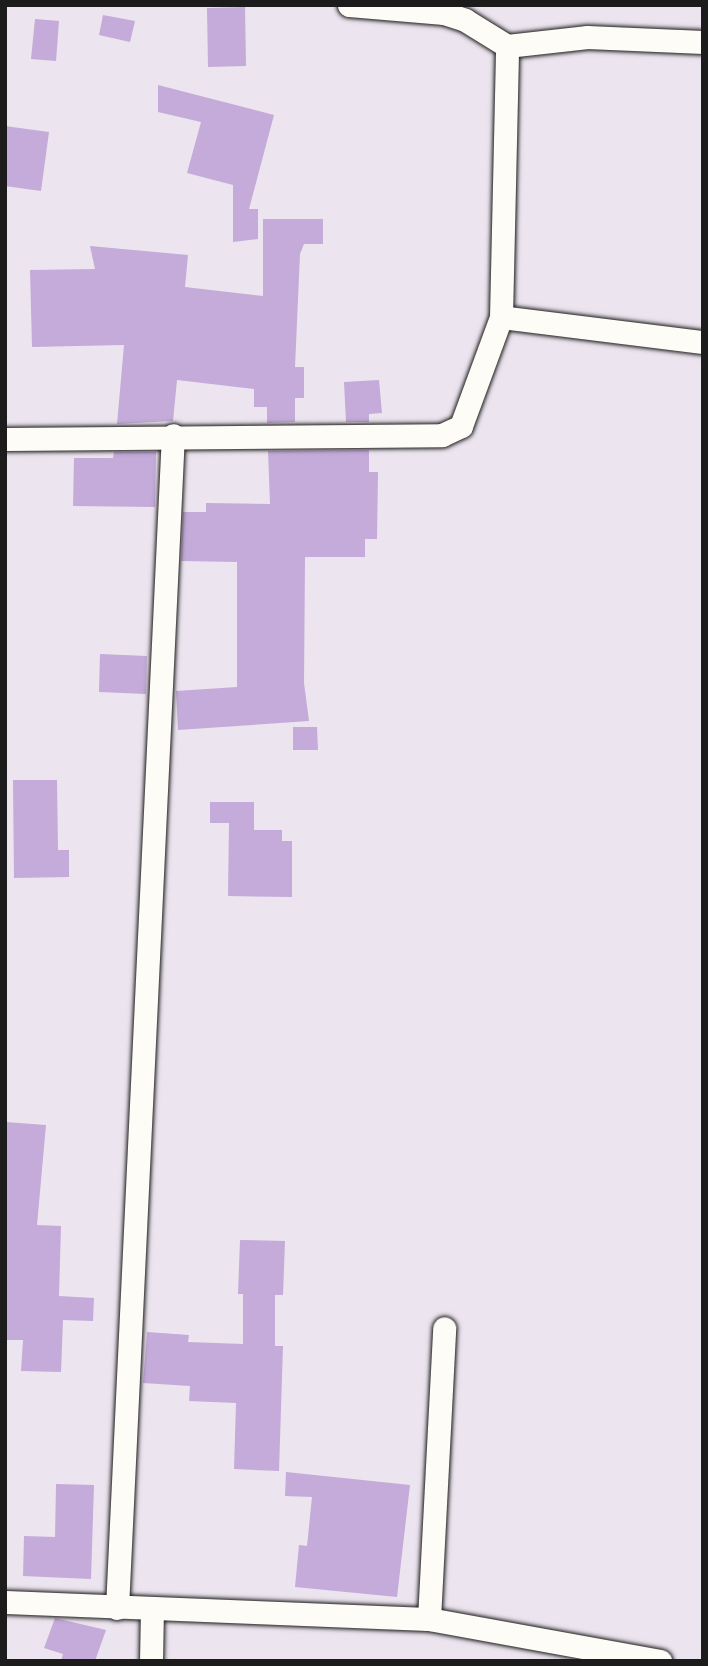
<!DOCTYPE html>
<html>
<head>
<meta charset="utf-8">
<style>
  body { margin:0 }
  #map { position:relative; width:708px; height:1666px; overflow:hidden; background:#ece4ee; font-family:"Comic Neue",sans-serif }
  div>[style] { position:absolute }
  .building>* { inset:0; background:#c4abd9 }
  .roads { filter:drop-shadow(0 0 2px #1c1c1c) drop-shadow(0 0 2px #1c1c1c) }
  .minor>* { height:23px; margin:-11.5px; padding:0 11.5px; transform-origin:11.5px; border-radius:11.5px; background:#fdfcf7 }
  span { translate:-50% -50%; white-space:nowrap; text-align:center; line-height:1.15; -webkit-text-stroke:5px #fdfcf7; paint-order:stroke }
  .frame { position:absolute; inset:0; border:7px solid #1c1c1c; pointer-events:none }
</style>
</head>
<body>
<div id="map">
  <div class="building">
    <i style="clip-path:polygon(245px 7px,246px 66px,208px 67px,207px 8px)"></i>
    <i style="clip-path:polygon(103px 15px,135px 21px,130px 42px,99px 35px)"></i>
    <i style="clip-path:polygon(35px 19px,59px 21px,56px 61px,31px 59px)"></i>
    <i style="clip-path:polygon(158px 85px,274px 115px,249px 209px,258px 209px,258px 239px,233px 242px,233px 185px,187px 173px,201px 122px,158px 112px)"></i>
    <i style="clip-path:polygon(5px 126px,49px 132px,41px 191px,5px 186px)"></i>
    <i style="clip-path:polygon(263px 219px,323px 219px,323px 244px,304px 244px,300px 254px,295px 367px,304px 367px,304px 398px,295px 398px,295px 422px,267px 423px,267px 407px,254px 407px,254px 389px,177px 380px,173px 421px,117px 424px,124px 345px,32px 347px,30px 270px,95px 269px,90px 246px,188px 255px,185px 287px,263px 296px)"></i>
    <i style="clip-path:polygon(379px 380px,382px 413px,369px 414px,369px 422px,346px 422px,344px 382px)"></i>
    <i style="clip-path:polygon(369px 450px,369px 472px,378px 472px,377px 539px,365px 539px,365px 557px,305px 557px,304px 683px,309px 721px,178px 730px,176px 691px,237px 687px,237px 562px,181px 561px,183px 512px,206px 512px,206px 503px,270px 504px,268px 451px)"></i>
    <i style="clip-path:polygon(114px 452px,156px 452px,155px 507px,73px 506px,74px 458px,113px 458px)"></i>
    <i style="clip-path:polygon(100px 654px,147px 656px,146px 694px,99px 692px)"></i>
    <i style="clip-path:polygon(293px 727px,317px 727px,318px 750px,293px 750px)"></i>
    <i style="clip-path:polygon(13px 780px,57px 780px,58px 850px,69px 850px,69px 877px,14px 878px)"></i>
    <i style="clip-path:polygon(210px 802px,254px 802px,254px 830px,282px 830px,282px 841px,292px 841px,292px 897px,228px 896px,229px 823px,210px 823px)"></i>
    <i style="clip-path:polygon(5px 1122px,46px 1125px,37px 1225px,61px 1226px,59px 1296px,94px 1298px,93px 1321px,63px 1320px,61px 1372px,21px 1371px,23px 1340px,5px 1340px)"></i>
    <i style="clip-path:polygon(240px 1240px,285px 1241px,283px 1295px,275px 1295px,275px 1346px,283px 1346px,279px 1471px,234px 1469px,236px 1403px,189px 1401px,190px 1386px,143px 1383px,147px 1332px,189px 1335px,188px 1342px,243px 1344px,243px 1294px,238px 1294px)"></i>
    <i style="clip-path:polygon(286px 1472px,410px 1485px,397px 1597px,295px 1587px,299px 1545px,307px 1546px,312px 1497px,285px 1496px)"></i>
    <i style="clip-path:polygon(56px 1484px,94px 1485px,91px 1579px,23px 1576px,24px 1536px,55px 1537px)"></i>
    <i style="clip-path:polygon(55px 1618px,106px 1630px,95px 1661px,61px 1661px,63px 1654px,44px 1648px)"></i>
  </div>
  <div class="roads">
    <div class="minor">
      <i style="left:349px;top:5px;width:95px;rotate:4.8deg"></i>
      <i style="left:444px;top:13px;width:22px;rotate:18deg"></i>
      <i style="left:465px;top:20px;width:49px;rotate:31.8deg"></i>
      <i style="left:507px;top:46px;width:81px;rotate:-6.4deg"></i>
      <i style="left:587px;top:37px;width:116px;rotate:2.5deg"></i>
      <i style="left:501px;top:317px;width:204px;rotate:7.1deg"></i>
      <i style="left:5px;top:439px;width:437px;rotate:-0.5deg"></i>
      <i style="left:442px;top:435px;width:21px;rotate:-25deg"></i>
      <i style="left:461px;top:426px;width:116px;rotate:-69.8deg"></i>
      <i style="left:501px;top:317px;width:271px;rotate:-88.7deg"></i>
      <i style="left:5px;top:1602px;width:424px;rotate:2.3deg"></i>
      <i style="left:429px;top:1619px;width:235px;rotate:10.3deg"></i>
      <i style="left:117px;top:1608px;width:1174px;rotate:-87.27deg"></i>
      <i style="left:429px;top:1619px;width:291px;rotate:-87deg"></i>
      <i style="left:151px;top:1661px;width:52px;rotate:-88.9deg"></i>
    </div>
  </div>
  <div class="frame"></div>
</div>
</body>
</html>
